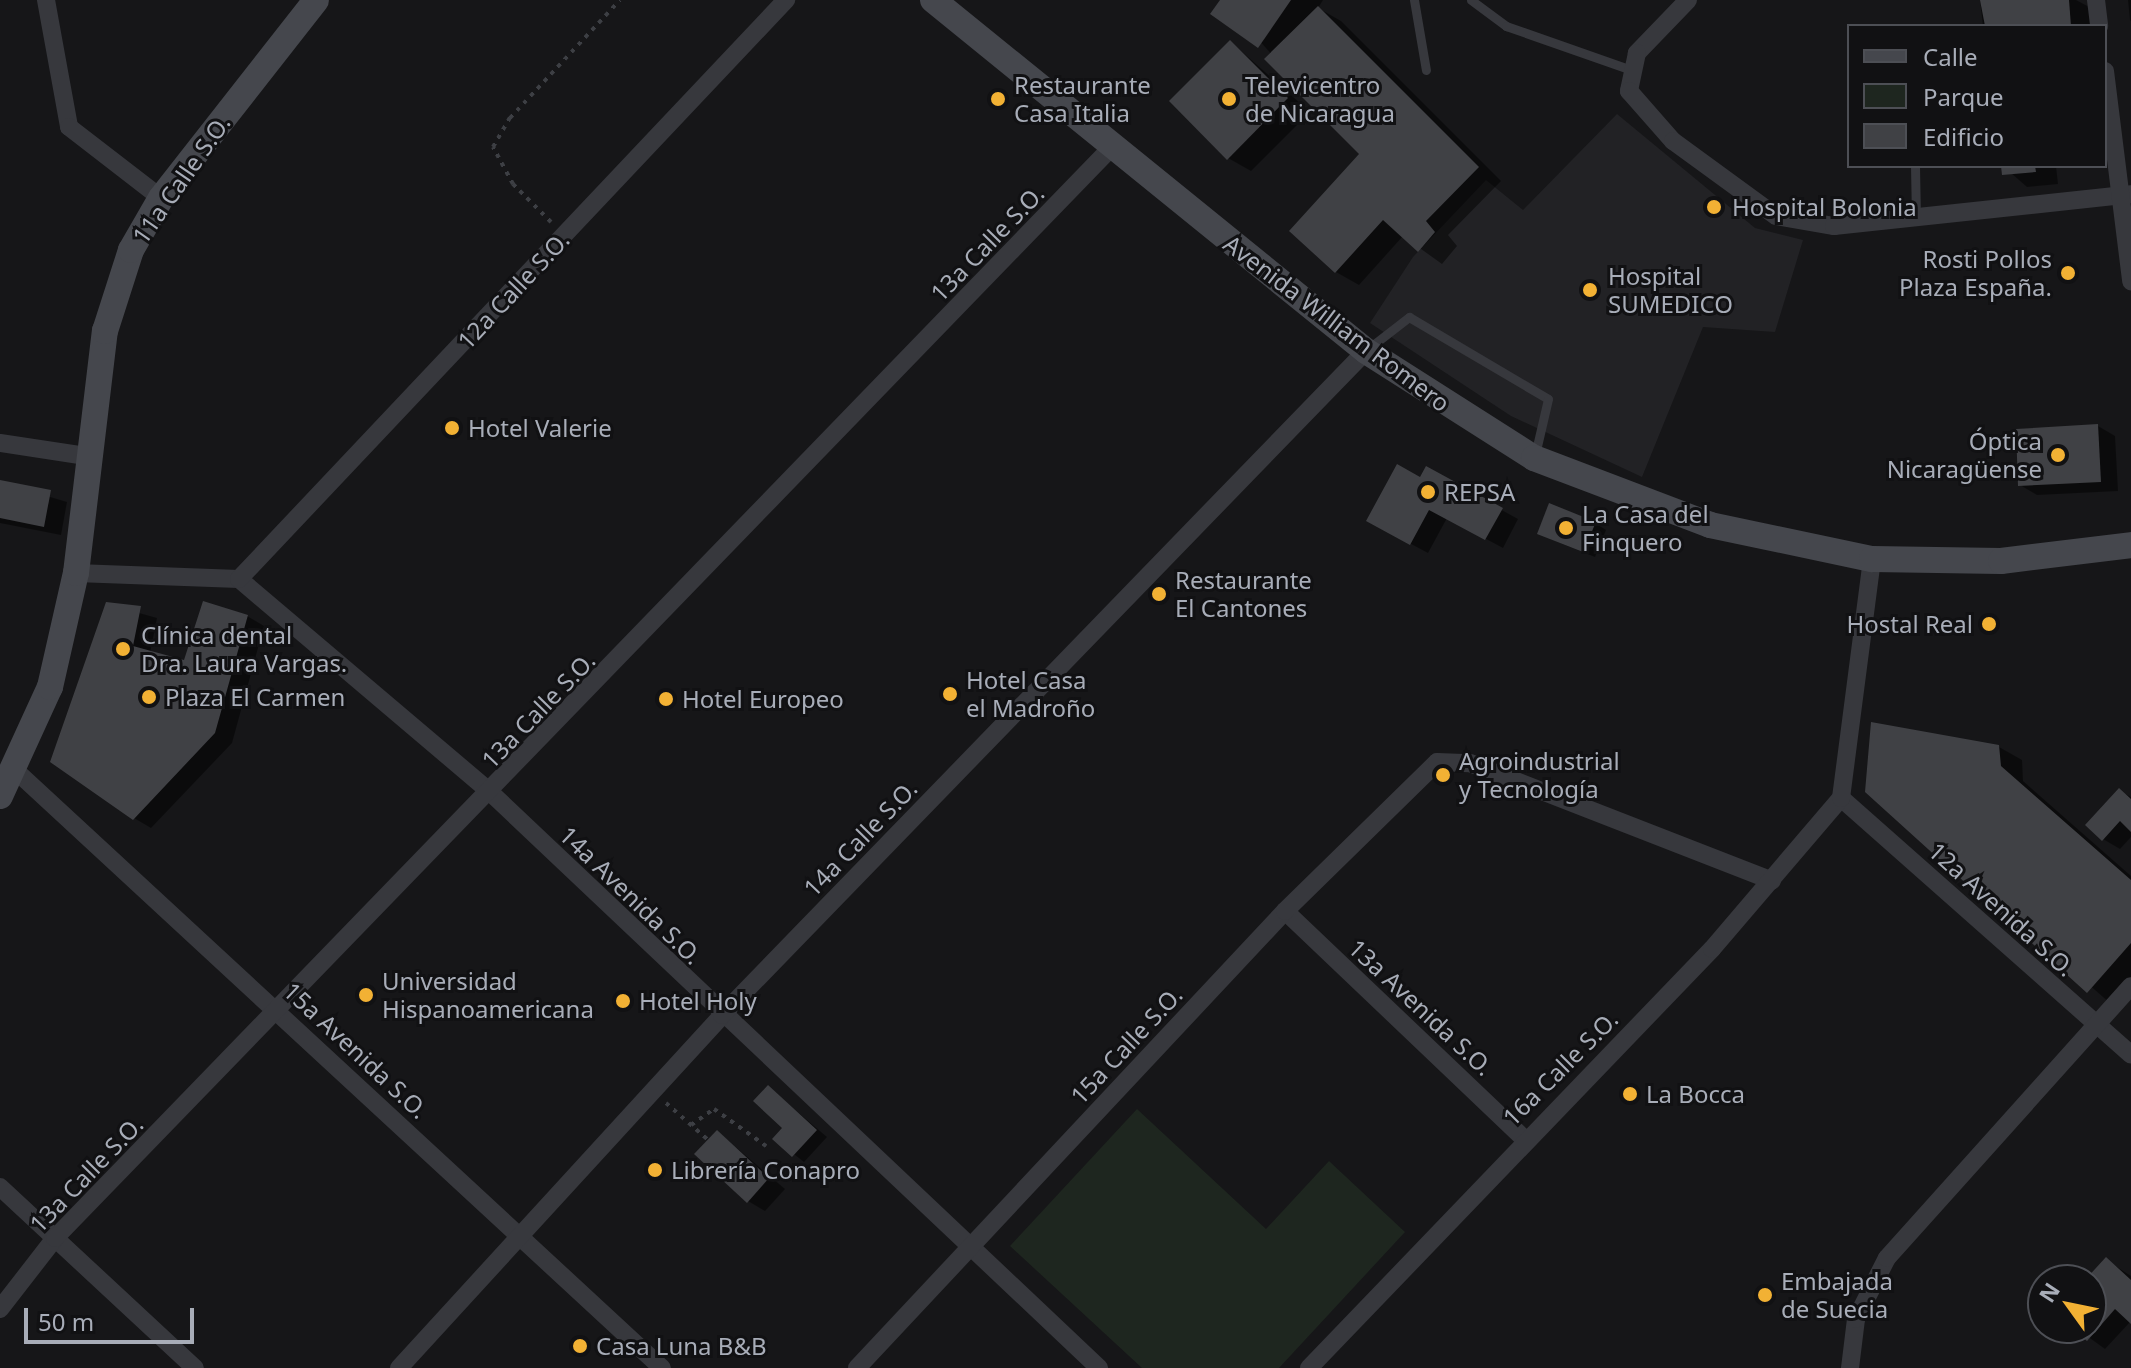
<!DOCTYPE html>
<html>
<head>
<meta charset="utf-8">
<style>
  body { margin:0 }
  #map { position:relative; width:2131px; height:1368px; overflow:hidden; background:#161618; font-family:"Noto Sans",sans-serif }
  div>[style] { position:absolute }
  .built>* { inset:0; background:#222225 }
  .green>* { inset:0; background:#1e261f }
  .shadow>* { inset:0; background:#0007 }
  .building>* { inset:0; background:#404145 }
  .path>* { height:4px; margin-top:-2px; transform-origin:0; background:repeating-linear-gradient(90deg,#3d3f44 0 4px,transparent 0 10px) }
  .lane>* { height:9px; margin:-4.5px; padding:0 4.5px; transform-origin:4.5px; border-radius:4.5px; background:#37383d }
  .street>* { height:18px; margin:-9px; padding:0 9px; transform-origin:9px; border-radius:9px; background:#37383d }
  .secondary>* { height:26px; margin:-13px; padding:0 13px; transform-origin:13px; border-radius:13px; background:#45474d }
  .dots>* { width:22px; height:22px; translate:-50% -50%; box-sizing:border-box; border:4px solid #111113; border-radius:50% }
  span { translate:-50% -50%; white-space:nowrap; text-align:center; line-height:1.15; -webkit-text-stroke:6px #111113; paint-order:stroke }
  .poi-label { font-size:24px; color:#a8adb8 }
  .left { translate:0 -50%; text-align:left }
  .right { translate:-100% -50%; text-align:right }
  .street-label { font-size:24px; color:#a8adb8 }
  .legend { position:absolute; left:1847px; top:24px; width:260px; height:144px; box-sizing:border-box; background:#111113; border:2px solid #4d4f55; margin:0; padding:10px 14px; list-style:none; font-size:24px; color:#a8adb8 }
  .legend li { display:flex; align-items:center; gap:16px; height:40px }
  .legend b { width:40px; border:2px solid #4d4f55 }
  .north { position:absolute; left:2027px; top:1264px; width:80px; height:80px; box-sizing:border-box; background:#111113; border:2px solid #4d4f55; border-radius:50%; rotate:303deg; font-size:22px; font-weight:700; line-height:32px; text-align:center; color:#a8adb8 }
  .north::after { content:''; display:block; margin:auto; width:28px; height:36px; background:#f2b134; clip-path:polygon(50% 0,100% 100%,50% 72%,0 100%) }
  .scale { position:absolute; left:24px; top:1308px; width:170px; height:36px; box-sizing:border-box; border:4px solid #a8adb8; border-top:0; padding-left:10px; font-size:24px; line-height:28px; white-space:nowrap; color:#a8adb8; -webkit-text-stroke:6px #111113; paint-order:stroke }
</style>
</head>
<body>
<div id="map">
  <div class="built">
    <i style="clip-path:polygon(1617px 114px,1755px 228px,1803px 240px,1775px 332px,1703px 327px,1642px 477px,1511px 416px,1370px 323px,1413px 257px,1486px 180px,1523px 210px)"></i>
  </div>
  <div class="green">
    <i style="clip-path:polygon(1137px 1109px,1266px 1229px,1329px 1161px,1405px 1232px,1279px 1368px,1142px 1368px,1010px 1246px)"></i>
  </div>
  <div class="shadow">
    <i style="clip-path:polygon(1223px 0,1323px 0,1318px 8px,1341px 21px,1501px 181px,1448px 235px,1457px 246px,1442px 264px,1403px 236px,1359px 285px,1336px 272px,1361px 154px)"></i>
    <i style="clip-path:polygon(1980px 0,2076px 0,2091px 8px,2093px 26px,1983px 26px)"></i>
    <i style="clip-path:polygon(2128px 0,2131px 0,2131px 21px,2130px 20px)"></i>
    <i style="clip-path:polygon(1231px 42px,1310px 112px,1251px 171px,1228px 158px)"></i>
    <i style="clip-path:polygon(2003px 166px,2056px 166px,2058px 184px,2027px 187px)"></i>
    <i style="clip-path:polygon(2098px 426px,2115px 436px,2118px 491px,2037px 495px,2020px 485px)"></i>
    <i style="clip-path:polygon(1427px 469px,1518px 519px,1503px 548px,1447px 518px,1428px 553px,1385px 530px)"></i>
    <i style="clip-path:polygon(0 482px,67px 502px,61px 535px,0 523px)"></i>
    <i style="clip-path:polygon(1595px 523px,1606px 530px,1595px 557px,1550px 539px)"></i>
    <i style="clip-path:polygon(107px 604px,157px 618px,150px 653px,185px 663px,247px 616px,264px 626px,232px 743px,151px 828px,134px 818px)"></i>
    <i style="clip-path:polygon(1999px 747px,2022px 760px,2023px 781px,2131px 876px,2131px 982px,2111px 1004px,1868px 791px)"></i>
    <i style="clip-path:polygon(2120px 791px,2131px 797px,2131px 837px,2120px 849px,2103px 839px)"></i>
    <i style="clip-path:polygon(768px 1087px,827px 1137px,804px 1162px,775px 1139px,785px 1128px)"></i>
    <i style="clip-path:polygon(718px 1132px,785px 1189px,765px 1211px,748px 1201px)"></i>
    <i style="clip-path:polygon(2106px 1260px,2131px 1276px,2131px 1321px,2105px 1349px,2076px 1328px,2091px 1328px,2088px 1280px)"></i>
  </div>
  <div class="building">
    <i style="clip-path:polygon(1220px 0,1291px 0,1258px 48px,1210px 14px)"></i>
    <i style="clip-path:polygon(1980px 0,2069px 0,2071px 26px,1985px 26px)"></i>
    <i style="clip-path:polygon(1318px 6px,1479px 167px,1426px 221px,1435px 232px,1418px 252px,1383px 220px,1335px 273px,1289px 231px,1359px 154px,1264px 59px)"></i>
    <i style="clip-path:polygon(1230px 40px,1288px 98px,1227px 160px,1169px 101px)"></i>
    <i style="clip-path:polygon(2001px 166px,2035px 166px,2036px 172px,2002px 175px)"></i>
    <i style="clip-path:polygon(2098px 424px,2101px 482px,2018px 486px,2016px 429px)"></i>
    <i style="clip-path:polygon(1397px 464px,1420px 477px,1426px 466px,1503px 508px,1485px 540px,1429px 510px,1410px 545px,1366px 521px)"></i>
    <i style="clip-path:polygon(0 480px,51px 490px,44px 527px,0 518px)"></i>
    <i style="clip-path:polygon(1549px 503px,1596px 522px,1583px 552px,1537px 534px)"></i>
    <i style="clip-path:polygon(203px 601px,248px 615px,215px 733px,133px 820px,50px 762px,106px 602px,141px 606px,133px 646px,184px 660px)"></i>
    <i style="clip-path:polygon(1871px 722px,1999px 745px,2001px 766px,2131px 880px,2131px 943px,2087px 993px,1865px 792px)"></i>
    <i style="clip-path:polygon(2119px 788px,2131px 799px,2131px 832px,2120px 821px,2102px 841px,2085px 825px)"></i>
    <i style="clip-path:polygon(768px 1085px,817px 1130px,792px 1157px,772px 1139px,782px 1128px,753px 1101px)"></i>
    <i style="clip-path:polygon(717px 1130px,769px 1178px,747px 1203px,694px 1154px)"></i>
    <i style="clip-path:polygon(2106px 1257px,2131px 1280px,2131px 1324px,2115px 1309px,2087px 1341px,2073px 1328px,2091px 1328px,2091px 1280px,2085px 1280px)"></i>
  </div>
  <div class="path">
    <i style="left:551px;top:222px;width:54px;rotate:-135deg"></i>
    <i style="left:513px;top:184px;width:42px;rotate:-118.4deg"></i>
    <i style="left:493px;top:147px;width:34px;rotate:-60deg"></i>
    <i style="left:510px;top:118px;width:161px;rotate:-47deg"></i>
    <i style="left:666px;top:1103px;width:55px;rotate:41.3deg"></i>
    <i style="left:691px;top:1125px;width:28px;rotate:-35deg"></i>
    <i style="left:714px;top:1109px;width:64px;rotate:35.4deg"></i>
  </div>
  <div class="lane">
    <i style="left:1414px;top:0;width:71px;rotate:80.3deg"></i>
    <i style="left:1471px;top:0;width:44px;rotate:36.6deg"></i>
    <i style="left:1506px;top:26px;width:130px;rotate:19.3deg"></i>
    <i style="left:1915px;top:166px;width:51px;rotate:88.9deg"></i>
    <i style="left:1369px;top:348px;width:51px;rotate:-37.8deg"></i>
    <i style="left:1409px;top:317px;width:161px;rotate:30.5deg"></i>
    <i style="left:1548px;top:399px;width:57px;rotate:103.1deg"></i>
  </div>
  <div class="street">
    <i style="left:46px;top:0;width:129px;rotate:79.7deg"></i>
    <i style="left:69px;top:127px;width:116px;rotate:37.7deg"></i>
    <i style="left:1688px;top:0;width:74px;rotate:133.9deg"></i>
    <i style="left:1637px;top:53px;width:39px;rotate:102deg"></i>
    <i style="left:1629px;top:91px;width:67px;rotate:48.7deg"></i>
    <i style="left:1673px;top:141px;width:127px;rotate:36.1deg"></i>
    <i style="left:1776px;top:216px;width:59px;rotate:9.8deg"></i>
    <i style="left:1834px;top:226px;width:299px;rotate:-6.1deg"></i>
    <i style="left:2096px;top:0;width:26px;rotate:83deg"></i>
    <i style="left:2105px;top:71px;width:212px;rotate:82.9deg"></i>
    <i style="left:0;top:443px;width:87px;rotate:8.6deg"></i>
    <i style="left:76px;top:573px;width:163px;rotate:2.1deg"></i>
    <i style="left:239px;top:579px;width:331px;rotate:40.3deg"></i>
    <i style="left:491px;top:793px;width:837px;rotate:43.4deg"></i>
    <i style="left:239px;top:579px;width:797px;rotate:-46.63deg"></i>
    <i style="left:15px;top:770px;width:881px;rotate:42.75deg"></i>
    <i style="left:1841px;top:798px;width:387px;rotate:41.5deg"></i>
    <i style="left:1285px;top:911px;width:329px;rotate:43.6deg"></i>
    <i style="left:0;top:1187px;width:266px;rotate:42.9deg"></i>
    <i style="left:0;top:1309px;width:90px;rotate:-52.2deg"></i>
    <i style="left:55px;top:1238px;width:1520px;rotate:-45.91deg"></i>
    <i style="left:399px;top:1368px;width:478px;rotate:-47.5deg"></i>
    <i style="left:722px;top:1015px;width:925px;rotate:-45.88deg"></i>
    <i style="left:857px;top:1368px;width:626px;rotate:-46.88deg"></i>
    <i style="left:1285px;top:911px;width:213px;rotate:-44.4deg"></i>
    <i style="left:1437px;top:762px;width:33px;rotate:2deg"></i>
    <i style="left:1470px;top:763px;width:324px;rotate:21.3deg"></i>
    <i style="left:1309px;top:1368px;width:581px;rotate:-46.12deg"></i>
    <i style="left:1712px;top:949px;width:199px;rotate:-49.5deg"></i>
    <i style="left:1841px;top:798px;width:241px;rotate:-82.6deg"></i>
    <i style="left:1850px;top:1368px;width:49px;rotate:-83deg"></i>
    <i style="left:1856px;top:1319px;width:68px;rotate:-63.1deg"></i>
    <i style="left:1887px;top:1258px;width:365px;rotate:-48.1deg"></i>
  </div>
  <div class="secondary">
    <i style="left:933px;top:0;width:557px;rotate:39.03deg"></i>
    <i style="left:1366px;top:351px;width:199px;rotate:32.5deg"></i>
    <i style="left:1534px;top:458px;width:188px;rotate:20.8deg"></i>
    <i style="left:1710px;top:525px;width:166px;rotate:11.9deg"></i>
    <i style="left:1872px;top:559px;width:129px;rotate:0.9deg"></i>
    <i style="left:2001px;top:561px;width:131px;rotate:-7deg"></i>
    <i style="left:0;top:796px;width:120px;rotate:-65.4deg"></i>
    <i style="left:50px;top:687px;width:117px;rotate:-77.2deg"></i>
    <i style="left:76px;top:573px;width:244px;rotate:-83.2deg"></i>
    <i style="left:105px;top:331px;width:85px;rotate:-72.2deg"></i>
    <i style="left:131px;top:250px;width:60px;rotate:-60deg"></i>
    <i style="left:161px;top:198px;width:251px;rotate:-51.9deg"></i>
  </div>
  <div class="dots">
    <i style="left:998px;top:99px;background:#f2b134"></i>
    <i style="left:1229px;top:99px;background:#f2b134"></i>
    <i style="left:1714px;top:207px;background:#f2b134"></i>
    <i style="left:2068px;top:273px;background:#f2b134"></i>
    <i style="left:1590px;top:290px;background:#f2b134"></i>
    <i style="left:452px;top:428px;background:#f2b134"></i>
    <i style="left:2058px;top:455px;background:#f2b134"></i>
    <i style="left:1428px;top:492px;background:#f2b134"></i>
    <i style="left:1566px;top:528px;background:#f2b134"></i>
    <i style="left:1159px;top:594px;background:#f2b134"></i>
    <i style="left:1989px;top:624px;background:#f2b134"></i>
    <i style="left:123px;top:649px;background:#f2b134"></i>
    <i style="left:950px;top:694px;background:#f2b134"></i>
    <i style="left:149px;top:697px;background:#f2b134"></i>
    <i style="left:666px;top:699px;background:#f2b134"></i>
    <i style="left:1443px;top:775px;background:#f2b134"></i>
    <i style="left:366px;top:995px;background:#f2b134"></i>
    <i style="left:623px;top:1001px;background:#f2b134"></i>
    <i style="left:1630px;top:1094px;background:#f2b134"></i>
    <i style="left:655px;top:1170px;background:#f2b134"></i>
    <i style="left:1765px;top:1295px;background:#f2b134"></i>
    <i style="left:580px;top:1346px;background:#f2b134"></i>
  </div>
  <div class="poi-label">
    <span class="left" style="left:1014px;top:99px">Restaurante<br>Casa Italia</span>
    <span class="left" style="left:1245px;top:99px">Televicentro<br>de Nicaragua</span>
    <span class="left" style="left:1732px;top:207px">Hospital Bolonia</span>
    <span class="right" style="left:2052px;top:273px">Rosti Pollos<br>Plaza España.</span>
    <span class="left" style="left:1608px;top:290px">Hospital<br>SUMEDICO</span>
    <span class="left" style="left:468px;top:428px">Hotel Valerie</span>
    <span class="right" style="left:2042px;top:455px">Óptica<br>Nicaragüense</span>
    <span class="left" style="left:1444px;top:492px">REPSA</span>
    <span class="left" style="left:1582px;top:528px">La Casa del<br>Finquero</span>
    <span class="left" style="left:1175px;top:594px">Restaurante<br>El Cantones</span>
    <span class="right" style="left:1973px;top:624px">Hostal Real</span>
    <span class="left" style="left:141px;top:649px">Clínica dental<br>Dra. Laura Vargas.</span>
    <span class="left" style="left:966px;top:694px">Hotel Casa<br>el Madroño</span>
    <span class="left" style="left:165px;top:697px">Plaza El Carmen</span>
    <span class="left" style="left:682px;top:699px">Hotel Europeo</span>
    <span class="left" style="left:1459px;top:775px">Agroindustrial<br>y Tecnología</span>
    <span class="left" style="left:382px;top:995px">Universidad<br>Hispanoamericana</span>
    <span class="left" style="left:639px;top:1001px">Hotel Holy</span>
    <span class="left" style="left:1646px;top:1094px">La Bocca</span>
    <span class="left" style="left:671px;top:1170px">Librería Conapro</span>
    <span class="left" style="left:1781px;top:1295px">Embajada<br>de Suecia</span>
    <span class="left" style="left:596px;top:1346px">Casa Luna B&amp;B</span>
  </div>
  <div class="street-label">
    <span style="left:181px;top:179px;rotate:-55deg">11a Calle S.O.</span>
    <span style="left:987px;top:243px;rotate:-46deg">13a Calle S.O.</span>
    <span style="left:513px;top:290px;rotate:-47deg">12a Calle S.O.</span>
    <span style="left:1337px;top:323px;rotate:37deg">Avenida William Romero</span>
    <span style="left:538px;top:710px;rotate:-46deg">13a Calle S.O.</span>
    <span style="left:860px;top:838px;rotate:-46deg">14a Calle S.O.</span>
    <span style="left:631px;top:895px;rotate:44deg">14a Avenida S.O.</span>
    <span style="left:2002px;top:909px;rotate:42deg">12a Avenida S.O.</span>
    <span style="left:1421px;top:1007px;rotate:43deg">13a Avenida S.O.</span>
    <span style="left:1126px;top:1045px;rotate:-47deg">15a Calle S.O.</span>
    <span style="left:356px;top:1050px;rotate:43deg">15a Avenida S.O.</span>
    <span style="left:1560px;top:1068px;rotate:-45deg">16a Calle S.O.</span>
    <span style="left:86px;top:1174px;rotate:-46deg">13a Calle S.O.</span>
  </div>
  <ul class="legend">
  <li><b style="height:10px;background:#45474d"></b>Calle</li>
  <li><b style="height:22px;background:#1e261f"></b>Parque</li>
  <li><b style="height:22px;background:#404145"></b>Edificio</li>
  </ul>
  <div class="north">N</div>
  <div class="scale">50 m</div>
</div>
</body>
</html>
